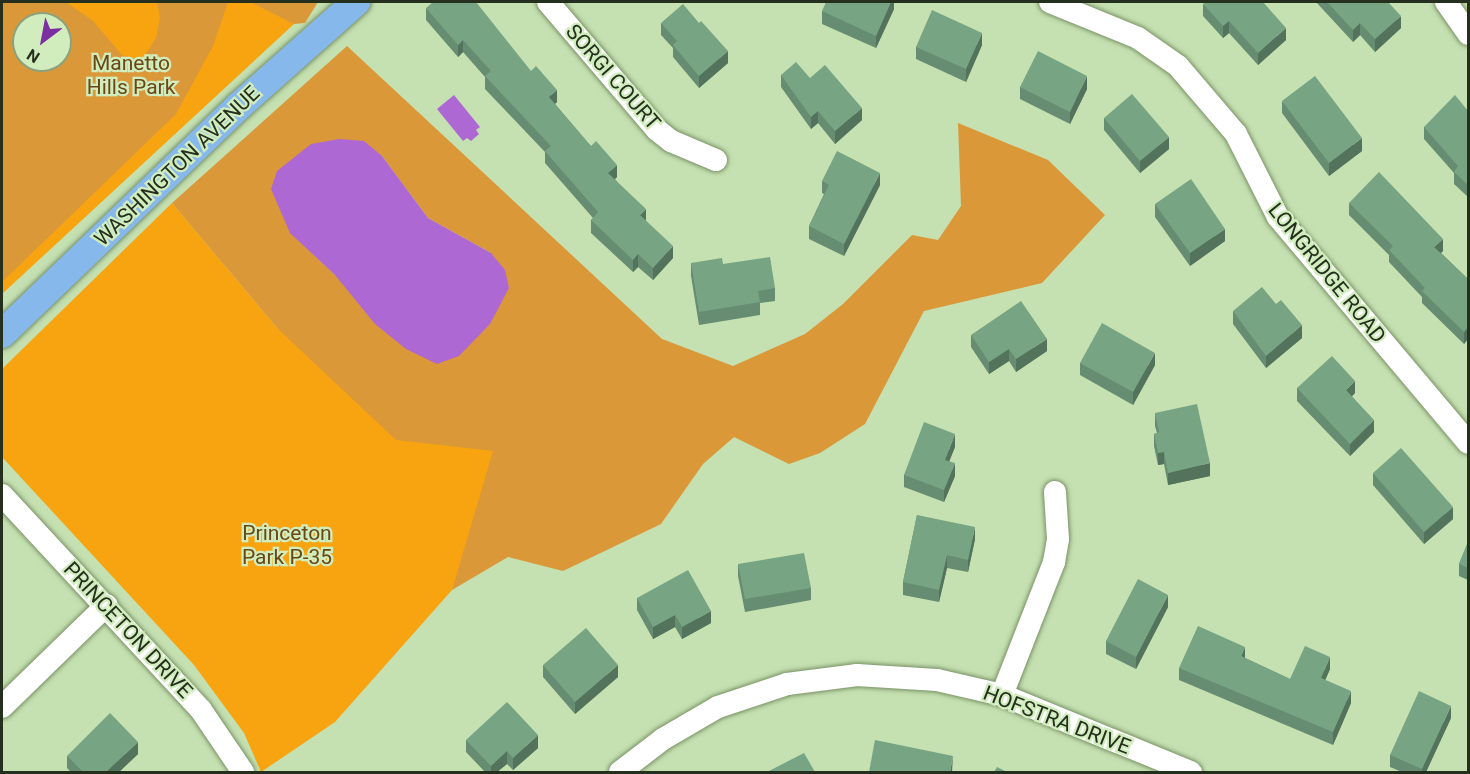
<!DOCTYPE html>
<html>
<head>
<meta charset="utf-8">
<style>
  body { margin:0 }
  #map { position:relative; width:1470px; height:774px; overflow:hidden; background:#c5e0b1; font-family:Roboto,sans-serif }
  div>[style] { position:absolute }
  .green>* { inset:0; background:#f7a410 }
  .forest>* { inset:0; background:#da9838 }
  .water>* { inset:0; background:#ad68d3 }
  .roads { filter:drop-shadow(0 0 2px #799266) drop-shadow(0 0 2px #799266) }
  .minor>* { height:22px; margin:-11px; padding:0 11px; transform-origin:11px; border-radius:11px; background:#fff }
  .major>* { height:28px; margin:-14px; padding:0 14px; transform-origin:14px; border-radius:14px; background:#86b8ec }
  .wall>* { inset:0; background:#668d71 }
  .shaded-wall>* { inset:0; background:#53735c }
  .building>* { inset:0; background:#77a483 }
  span { translate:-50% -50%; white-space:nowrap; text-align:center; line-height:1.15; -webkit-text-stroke:4.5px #d1edbe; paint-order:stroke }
  .park-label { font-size:21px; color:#6a4816 }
  .street-label { font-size:21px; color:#242f1d }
  .frame { position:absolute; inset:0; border:3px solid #242f1d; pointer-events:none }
  .north { position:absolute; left:12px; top:12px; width:60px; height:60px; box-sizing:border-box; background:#d1edbe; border:2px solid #8ca17e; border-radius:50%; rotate:212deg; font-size:16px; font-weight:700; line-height:24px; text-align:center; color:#242f1d }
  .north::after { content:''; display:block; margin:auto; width:21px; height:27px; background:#7c2fa1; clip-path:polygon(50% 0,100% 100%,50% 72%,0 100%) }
</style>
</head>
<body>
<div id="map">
  <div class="green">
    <i style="clip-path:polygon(evenodd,2px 2px,282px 2px,294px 24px,2px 294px,2px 2px,24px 24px,60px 24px,60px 60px,24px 60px,24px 24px)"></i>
    <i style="clip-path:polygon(172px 203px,278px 329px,514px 429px,452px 590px,335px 722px,261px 772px,244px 733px,194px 665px,2px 457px,2px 369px)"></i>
  </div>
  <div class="forest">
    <i style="clip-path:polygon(evenodd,2px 2px,66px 2px,93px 21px,122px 55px,141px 61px,156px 38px,160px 18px,157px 2px,228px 2px,213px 46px,176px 114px,2px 282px,2px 2px,24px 24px,60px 24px,60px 60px,24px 60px,24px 24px)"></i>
    <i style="clip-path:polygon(250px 2px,318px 2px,305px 23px,294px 24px)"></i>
    <i style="clip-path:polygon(evenodd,347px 46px,662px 339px,733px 366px,805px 334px,843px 304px,912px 235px,938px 240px,961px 206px,958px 123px,1048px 160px,1105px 215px,1042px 283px,924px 311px,865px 424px,820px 453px,789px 464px,734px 437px,703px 464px,661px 524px,563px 571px,508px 557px,452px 590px,493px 451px,396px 440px,278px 329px,172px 203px,347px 46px,382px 156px,428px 218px,491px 253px,335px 275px,291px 233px,382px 156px)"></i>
  </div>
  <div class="water">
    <i style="clip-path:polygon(454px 95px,480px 127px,476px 130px,479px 134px,471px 141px,467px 138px,463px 141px,437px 109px)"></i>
    <i style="clip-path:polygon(339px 139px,364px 141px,382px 156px,428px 218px,491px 253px,505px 270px,509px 288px,490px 324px,459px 356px,437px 364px,406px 349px,375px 324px,335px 275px,290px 233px,271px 189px,277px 171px,311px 144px)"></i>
  </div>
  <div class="roads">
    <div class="minor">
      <i style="left:548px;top:2px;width:168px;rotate:49.6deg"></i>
      <i style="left:657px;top:130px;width:18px;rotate:38deg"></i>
      <i style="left:671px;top:141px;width:49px;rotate:22.9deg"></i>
      <i style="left:1050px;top:2px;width:95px;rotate:22.2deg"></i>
      <i style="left:1138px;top:38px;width:49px;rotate:35deg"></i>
      <i style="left:1178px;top:66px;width:89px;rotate:49.5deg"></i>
      <i style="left:1236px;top:134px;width:93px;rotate:63.2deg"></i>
      <i style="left:1278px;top:217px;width:295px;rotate:49.9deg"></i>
      <i style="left:1446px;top:2px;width:39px;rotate:55deg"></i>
      <i style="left:2px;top:495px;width:293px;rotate:47.2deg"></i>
      <i style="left:201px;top:710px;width:75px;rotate:55.9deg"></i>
      <i style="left:1002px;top:695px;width:143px;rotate:-68.6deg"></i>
      <i style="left:1054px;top:562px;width:23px;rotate:-80deg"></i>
      <i style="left:1058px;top:539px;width:47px;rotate:-93.7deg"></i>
      <i style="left:2px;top:707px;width:146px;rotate:-44.2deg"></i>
      <i style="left:620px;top:772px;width:54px;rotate:-37.5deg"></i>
      <i style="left:663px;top:739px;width:64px;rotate:-30.2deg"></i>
      <i style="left:718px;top:707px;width:73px;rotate:-18.4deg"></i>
      <i style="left:787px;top:684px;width:71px;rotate:-7.3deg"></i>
      <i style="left:857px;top:675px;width:80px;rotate:3.6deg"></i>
      <i style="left:937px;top:680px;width:67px;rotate:13deg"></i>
      <i style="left:1002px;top:695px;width:204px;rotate:22.2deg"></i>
    </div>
    <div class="major">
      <i style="left:2px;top:334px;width:329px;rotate:-43.9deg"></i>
      <i style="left:239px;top:106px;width:157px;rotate:-41.6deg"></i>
    </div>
  </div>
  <div class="wall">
    <i style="clip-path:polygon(894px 2px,894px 9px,876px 48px,822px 24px,822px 11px)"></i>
    <i style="clip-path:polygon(1316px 2px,1388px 2px,1401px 28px,1375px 52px,1360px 35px,1353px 42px)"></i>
    <i style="clip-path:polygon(1203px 4px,1286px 40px,1258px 65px,1229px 33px,1223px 38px,1203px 16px)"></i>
    <i style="clip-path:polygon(426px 8px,531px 71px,557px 102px,555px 104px,617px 177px,615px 179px,673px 258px,653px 280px,638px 267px,633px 272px,591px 233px,591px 220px,593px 218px,545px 163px,545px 152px,485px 89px,485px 77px,463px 52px,458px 57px,426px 20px)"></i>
    <i style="clip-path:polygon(661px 23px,728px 63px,699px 88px,673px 57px,673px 48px,661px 35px)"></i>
    <i style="clip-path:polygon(982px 45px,966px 82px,916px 59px,916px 47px)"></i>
    <i style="clip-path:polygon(781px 75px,810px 78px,862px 120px,835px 144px,818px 123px,811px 129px,781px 87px)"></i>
    <i style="clip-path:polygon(1020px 87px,1087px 89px,1070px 124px,1020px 99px)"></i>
    <i style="clip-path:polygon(1282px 101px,1362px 151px,1329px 176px,1282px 113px)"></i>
    <i style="clip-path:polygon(1468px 111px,1468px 197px,1454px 184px,1454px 173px,1424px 139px,1424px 127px)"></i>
    <i style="clip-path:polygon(1104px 118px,1169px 149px,1140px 173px,1104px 130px)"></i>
    <i style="clip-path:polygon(822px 181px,880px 185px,844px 256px,809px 239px,809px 226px,824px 194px,822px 193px)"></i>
    <i style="clip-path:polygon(1349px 203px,1443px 251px,1441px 253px,1468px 279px,1468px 339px,1464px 344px,1422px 303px,1422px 297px,1389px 262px,1389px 255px,1349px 215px)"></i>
    <i style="clip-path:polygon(1155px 204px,1225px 241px,1190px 266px,1155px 217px)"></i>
    <i style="clip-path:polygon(691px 263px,723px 264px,775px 288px,775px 301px,760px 303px,760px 315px,699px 325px,691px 276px)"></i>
    <i style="clip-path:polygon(1233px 311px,1302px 338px,1266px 368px,1233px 324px)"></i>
    <i style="clip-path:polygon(971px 335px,1047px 351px,1016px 372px,1009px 361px,989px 374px,971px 347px)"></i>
    <i style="clip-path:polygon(1080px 363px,1155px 365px,1133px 405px,1080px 375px)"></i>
    <i style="clip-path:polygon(1297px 388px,1355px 393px,1352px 396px,1374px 432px,1350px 456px,1297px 401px)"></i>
    <i style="clip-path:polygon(1155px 413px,1210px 476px,1168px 485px,1164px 464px,1158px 465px,1154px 446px,1154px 434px,1157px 433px,1155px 426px)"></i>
    <i style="clip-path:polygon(955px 447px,949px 461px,955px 476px,944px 502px,904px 487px,904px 475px)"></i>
    <i style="clip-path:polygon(1373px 473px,1453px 519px,1424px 544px,1373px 485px)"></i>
    <i style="clip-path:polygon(917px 515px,975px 539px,968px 572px,947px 568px,939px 602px,903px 595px,903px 582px)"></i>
    <i style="clip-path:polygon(1468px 542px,1468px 580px,1459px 576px,1459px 564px)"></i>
    <i style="clip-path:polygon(738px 564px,811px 588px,811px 600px,745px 612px,738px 576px)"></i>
    <i style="clip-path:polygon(637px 598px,711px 623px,682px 639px,675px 627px,653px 639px,637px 610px)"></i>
    <i style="clip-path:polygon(1168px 607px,1136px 669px,1106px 654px,1106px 641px)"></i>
    <i style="clip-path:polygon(1245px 658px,1290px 679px,1330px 669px,1325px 680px,1351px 703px,1333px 745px,1179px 680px,1179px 668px)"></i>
    <i style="clip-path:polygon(543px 665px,618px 677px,575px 714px,543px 677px)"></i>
    <i style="clip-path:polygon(1451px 718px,1426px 772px,1402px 772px,1390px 767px,1390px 755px)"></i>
    <i style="clip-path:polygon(466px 740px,538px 748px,513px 770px,507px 764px,497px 772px,485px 772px,466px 752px)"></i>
    <i style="clip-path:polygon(138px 754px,119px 772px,71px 772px,67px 768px,67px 756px)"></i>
  </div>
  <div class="shaded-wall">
    <i style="clip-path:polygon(891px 2px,894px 2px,894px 9px,876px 48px,876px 36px)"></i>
    <i style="clip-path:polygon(1401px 16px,1401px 28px,1375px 52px,1375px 39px)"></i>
    <i style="clip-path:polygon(1229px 21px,1229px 33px,1223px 38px,1223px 26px)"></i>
    <i style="clip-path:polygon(1360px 23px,1360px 35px,1353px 42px,1353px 30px)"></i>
    <i style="clip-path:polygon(1286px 28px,1286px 40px,1258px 65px,1258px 53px)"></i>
    <i style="clip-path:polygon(982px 33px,982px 45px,966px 82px,966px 69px)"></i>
    <i style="clip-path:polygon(463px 40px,463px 52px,458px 57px,458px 45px)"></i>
    <i style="clip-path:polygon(728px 51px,728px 63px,699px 88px,699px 76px)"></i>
    <i style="clip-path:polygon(1087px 76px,1087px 89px,1070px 124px,1070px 112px)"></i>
    <i style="clip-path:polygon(557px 90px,557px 102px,549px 109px,549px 97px)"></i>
    <i style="clip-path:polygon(862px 108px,862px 120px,835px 144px,835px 131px)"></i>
    <i style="clip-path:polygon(818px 111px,818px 123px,811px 129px,811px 117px)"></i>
    <i style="clip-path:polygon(1169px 137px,1169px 149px,1140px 173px,1140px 161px)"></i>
    <i style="clip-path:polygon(1362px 138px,1362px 151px,1329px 176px,1329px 163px)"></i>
    <i style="clip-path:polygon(617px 165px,617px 177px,608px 185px,608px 173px)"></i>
    <i style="clip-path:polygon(880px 173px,880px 185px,844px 256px,844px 244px)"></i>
    <i style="clip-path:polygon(646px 209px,646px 221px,640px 215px)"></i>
    <i style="clip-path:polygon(1225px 229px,1225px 241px,1190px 266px,1190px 253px)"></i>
    <i style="clip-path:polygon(1443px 239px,1443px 251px,1434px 259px,1434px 247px)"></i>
    <i style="clip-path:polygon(673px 246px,673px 258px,653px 280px,653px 268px)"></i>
    <i style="clip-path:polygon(638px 254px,638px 267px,633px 272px,633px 260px)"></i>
    <i style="clip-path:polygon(1302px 325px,1302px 338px,1266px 368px,1266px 356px)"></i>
    <i style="clip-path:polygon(1468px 327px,1468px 339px,1464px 344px,1464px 332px)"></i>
    <i style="clip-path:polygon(1047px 339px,1047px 351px,1016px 372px,1016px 359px)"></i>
    <i style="clip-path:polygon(1009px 349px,1009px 361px,989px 374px,989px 362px)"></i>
    <i style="clip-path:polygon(1155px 353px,1155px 365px,1133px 405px,1133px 392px)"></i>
    <i style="clip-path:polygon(1355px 381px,1355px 393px,1346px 402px,1346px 390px)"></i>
    <i style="clip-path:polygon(1374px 420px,1374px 432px,1350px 456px,1350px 444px)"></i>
    <i style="clip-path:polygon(955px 434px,955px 447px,945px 472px,945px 460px)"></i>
    <i style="clip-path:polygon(1164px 452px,1164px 464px,1158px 465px,1158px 453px)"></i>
    <i style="clip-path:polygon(955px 463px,955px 476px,944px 502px,944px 490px)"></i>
    <i style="clip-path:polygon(1210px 463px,1210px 476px,1168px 485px,1168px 473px)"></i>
    <i style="clip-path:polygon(1453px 507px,1453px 519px,1424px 544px,1424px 532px)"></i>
    <i style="clip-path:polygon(975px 527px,975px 539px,968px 572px,968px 560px)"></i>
    <i style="clip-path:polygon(947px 555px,947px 568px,939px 602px,939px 590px)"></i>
    <i style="clip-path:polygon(1168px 595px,1168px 607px,1136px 669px,1136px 657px)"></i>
    <i style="clip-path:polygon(711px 611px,711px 623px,682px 639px,682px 627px)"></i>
    <i style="clip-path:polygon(675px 615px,675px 627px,653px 639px,653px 627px)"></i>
    <i style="clip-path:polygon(1245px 647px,1245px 659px,1241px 656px)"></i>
    <i style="clip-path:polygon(1330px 657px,1330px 669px,1321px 690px,1321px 678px)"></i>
    <i style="clip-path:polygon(618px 665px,618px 677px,575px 714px,575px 702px)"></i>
    <i style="clip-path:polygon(1351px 691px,1351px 703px,1333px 745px,1333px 732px)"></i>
    <i style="clip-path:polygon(1451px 706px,1451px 718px,1426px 772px,1422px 772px,1422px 769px)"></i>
    <i style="clip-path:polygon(538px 735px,538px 748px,513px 770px,513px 758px)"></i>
    <i style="clip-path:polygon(138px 742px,138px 754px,119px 772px,106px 772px)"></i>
    <i style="clip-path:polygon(507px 751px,507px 764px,497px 772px,491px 772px,491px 766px)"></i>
    <i style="clip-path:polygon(953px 756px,952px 772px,950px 772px)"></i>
  </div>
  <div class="building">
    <i style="clip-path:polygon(433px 2px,476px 2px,531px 71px,536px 66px,557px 90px,549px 97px,591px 146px,596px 141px,617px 165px,608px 173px,646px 209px,640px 215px,673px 246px,653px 268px,638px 254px,633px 260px,591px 220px,598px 212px,545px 151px,551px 146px,485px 76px,491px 71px,463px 40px,458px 45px,426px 8px)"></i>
    <i style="clip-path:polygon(826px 2px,891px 2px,876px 36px,822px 11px)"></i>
    <i style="clip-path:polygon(1206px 2px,1263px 2px,1286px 28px,1258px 53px,1229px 21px,1223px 26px,1203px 4px)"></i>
    <i style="clip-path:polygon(1327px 2px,1388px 2px,1401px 16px,1375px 39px,1360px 23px,1353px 30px)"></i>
    <i style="clip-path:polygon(683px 4px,699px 23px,701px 21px,728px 51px,699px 76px,673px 45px,677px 41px,661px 23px)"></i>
    <i style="clip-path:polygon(932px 10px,982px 33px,966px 69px,916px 47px)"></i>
    <i style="clip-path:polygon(1038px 51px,1087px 76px,1070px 112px,1020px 87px)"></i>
    <i style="clip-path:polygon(796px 62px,810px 78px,825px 65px,862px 108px,835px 131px,818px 111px,811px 117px,781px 75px)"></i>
    <i style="clip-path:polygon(1315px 76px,1362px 138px,1329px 163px,1282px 101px)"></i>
    <i style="clip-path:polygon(1132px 94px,1169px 137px,1140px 161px,1104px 118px)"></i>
    <i style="clip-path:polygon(1455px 95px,1468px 111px,1468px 123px,1467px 125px,1468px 127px,1468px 185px,1454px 172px,1458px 166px,1424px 127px)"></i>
    <i style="clip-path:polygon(837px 151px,880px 173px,844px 244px,809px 226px,829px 185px,822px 181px)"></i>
    <i style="clip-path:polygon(1379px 172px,1443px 239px,1434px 247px,1468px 279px,1468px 327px,1464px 332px,1422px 291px,1425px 288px,1389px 250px,1393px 246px,1349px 203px)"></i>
    <i style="clip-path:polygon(1191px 179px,1225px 229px,1190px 253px,1155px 204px)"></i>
    <i style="clip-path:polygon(770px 257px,775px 288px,758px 291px,760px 302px,699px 312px,691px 263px,722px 258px,723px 264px)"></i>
    <i style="clip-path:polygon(1262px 287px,1276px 304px,1281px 300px,1302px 325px,1266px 356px,1233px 311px)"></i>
    <i style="clip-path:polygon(1021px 301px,1047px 339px,1016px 359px,1009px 349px,989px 362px,971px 335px)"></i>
    <i style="clip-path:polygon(1102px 323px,1155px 353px,1133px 392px,1080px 363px)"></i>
    <i style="clip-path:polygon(1332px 356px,1355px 381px,1346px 390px,1374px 420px,1350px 444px,1297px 388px)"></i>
    <i style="clip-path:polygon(1197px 404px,1210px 463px,1168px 473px,1164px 452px,1158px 453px,1154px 434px,1159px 432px,1155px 413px)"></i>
    <i style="clip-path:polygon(924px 422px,955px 434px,945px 460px,955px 463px,944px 490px,904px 475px)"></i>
    <i style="clip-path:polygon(1401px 448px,1453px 507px,1424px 532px,1373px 473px)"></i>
    <i style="clip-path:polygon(917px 515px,975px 527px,968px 560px,947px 555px,939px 590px,903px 582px)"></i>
    <i style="clip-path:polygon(1468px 542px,1468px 568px,1459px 564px)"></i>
    <i style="clip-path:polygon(804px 553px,811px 588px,745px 599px,738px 564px)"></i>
    <i style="clip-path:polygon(688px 570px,711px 611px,682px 627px,675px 615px,653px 627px,637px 598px)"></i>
    <i style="clip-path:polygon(1138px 579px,1168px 595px,1136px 657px,1106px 641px)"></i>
    <i style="clip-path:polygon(1198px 626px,1245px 647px,1241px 656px,1290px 679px,1305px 646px,1330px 657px,1321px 678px,1351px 691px,1333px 732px,1179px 668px)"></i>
    <i style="clip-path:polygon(586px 628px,618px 665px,575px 702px,543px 665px)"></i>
    <i style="clip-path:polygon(1419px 691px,1451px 706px,1422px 769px,1390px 755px)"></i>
    <i style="clip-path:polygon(507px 702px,538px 735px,513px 758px,507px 751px,491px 766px,466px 740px)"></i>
    <i style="clip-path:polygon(110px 713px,138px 742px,106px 772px,83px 772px,67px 756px)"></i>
    <i style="clip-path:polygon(875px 740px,953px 756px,950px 772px,869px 772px)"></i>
    <i style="clip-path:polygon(804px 753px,815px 772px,767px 772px)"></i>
    <i style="clip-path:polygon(997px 767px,1007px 772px,994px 772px)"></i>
  </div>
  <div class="park-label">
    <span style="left:131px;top:75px">Manetto<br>Hills Park</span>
    <span style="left:287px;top:545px">Princeton<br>Park P-35</span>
  </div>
  <div class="street-label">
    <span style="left:613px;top:77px;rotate:49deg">SORGI COURT</span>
    <span style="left:177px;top:166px;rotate:-44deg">WASHINGTON AVENUE</span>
    <span style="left:1327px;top:273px;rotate:51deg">LONGRIDGE ROAD</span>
    <span style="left:128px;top:630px;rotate:47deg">PRINCETON DRIVE</span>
    <span style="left:1057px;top:720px;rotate:21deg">HOFSTRA DRIVE</span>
  </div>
  <div class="frame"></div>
  <div class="north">N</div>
</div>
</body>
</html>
